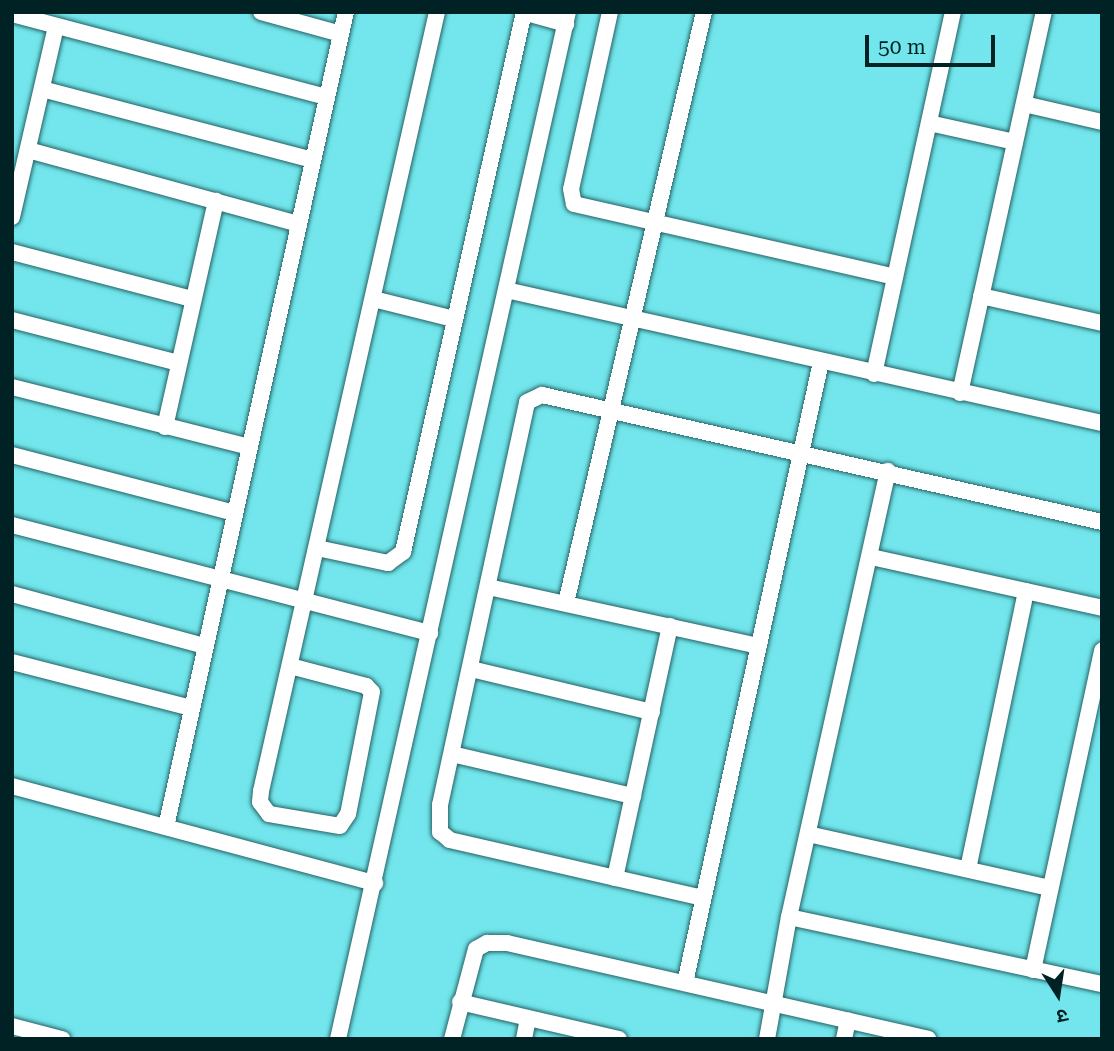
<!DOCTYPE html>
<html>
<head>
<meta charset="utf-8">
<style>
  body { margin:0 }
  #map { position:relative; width:1114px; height:1051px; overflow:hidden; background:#72e6ec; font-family:"Roboto Serif","Noto Sans Devanagari",serif }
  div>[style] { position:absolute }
  .roads { filter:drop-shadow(0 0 2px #246265) drop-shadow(0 0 2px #246265) }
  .minor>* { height:16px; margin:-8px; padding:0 8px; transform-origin:8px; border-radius:8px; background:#fff }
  span { translate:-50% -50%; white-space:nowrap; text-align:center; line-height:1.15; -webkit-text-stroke:5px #72e6ec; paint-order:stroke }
  .frame { position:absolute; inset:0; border:14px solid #002224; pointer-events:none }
  .north { position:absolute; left:1023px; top:960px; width:70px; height:70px; -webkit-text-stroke:5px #72e6ec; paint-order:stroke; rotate:168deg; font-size:19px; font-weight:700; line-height:28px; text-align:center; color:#002224 }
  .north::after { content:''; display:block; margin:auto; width:24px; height:32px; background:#002224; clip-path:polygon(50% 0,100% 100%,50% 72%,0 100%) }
  .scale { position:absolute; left:865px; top:35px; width:130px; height:32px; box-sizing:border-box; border:4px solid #002224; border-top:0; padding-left:9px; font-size:21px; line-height:24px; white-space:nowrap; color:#002224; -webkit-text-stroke:5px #72e6ec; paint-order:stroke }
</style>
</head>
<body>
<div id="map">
  <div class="roads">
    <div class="minor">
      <i style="left:261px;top:12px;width:83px;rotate:15.4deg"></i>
      <i style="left:523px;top:12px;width:45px;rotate:15.6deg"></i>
      <i style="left:610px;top:12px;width:181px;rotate:102.4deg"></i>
      <i style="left:571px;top:189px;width:15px;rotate:79deg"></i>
      <i style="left:574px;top:204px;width:329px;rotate:12.8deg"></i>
      <i style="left:12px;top:14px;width:326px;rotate:14.8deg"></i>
      <i style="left:42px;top:89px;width:280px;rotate:14.7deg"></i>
      <i style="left:1024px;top:104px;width:80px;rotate:13deg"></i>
      <i style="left:929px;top:123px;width:88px;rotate:12.5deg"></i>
      <i style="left:28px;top:150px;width:280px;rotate:15.3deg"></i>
      <i style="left:12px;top:217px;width:196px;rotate:-77deg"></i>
      <i style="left:12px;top:252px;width:186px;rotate:14.6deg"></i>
      <i style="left:506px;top:290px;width:611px;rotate:12.58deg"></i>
      <i style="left:981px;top:296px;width:124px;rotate:12.6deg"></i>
      <i style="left:373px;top:299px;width:83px;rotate:13.9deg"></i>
      <i style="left:12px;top:320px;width:171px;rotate:14.5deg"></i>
      <i style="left:874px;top:374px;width:371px;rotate:-77.7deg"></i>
      <i style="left:12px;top:387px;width:244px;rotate:14.2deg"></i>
      <i style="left:960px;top:393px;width:390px;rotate:-77.6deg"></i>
      <i style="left:165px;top:427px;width:232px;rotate:-77.3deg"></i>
      <i style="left:12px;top:455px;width:230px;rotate:14.6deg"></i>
      <i style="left:12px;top:525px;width:432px;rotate:14.5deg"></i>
      <i style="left:317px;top:548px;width:73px;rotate:11.9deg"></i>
      <i style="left:388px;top:563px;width:19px;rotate:-36deg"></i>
      <i style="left:403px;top:552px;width:553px;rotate:-77.37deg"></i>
      <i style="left:871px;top:557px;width:237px;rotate:12.4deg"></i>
      <i style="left:488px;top:587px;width:277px;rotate:12.3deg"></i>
      <i style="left:12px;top:594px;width:200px;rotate:15.1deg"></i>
      <i style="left:566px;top:603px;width:607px;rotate:-76.86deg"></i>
      <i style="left:12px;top:662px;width:185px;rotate:14.4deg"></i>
      <i style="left:290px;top:666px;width:79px;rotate:14.7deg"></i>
      <i style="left:366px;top:686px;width:8px;rotate:45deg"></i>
      <i style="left:372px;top:692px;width:124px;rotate:101.1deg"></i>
      <i style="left:348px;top:814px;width:14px;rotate:124deg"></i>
      <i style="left:340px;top:826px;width:72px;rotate:-170.4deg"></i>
      <i style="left:269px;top:814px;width:15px;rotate:-127deg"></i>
      <i style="left:260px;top:802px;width:11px;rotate:-85deg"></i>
      <i style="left:261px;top:791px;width:799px;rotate:-77.27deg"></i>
      <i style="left:471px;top:669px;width:186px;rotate:13.4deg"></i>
      <i style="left:452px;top:754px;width:186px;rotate:13.1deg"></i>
      <i style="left:12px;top:786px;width:376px;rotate:15deg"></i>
      <i style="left:166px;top:827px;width:835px;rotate:-77.55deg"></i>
      <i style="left:808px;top:834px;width:247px;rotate:12.6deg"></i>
      <i style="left:968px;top:869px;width:284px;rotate:-78.2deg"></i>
      <i style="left:615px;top:878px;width:258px;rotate:-77.7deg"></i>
      <i style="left:703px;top:898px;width:260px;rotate:-167.1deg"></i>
      <i style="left:450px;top:840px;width:13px;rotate:-141deg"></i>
      <i style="left:440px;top:832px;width:27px;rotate:-90deg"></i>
      <i style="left:440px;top:805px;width:412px;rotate:-77.8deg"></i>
      <i style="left:527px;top:402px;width:17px;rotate:-25deg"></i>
      <i style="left:542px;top:395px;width:574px;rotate:12.78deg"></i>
      <i style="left:789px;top:917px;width:320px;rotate:12.1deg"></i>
      <i style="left:1033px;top:970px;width:327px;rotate:-77.8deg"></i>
      <i style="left:685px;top:983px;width:636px;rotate:-77.65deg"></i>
      <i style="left:460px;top:1002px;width:163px;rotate:13.1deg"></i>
      <i style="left:12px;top:1026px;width:52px;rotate:14.6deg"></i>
      <i style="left:338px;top:1039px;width:1052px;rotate:-77.38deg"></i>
      <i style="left:452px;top:1039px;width:93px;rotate:-75.1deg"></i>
      <i style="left:476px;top:949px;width:13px;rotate:-29deg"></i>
      <i style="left:487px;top:943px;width:20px"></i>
      <i style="left:507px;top:943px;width:432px;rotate:12.8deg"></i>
      <i style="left:524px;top:1039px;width:21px;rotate:-79deg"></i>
      <i style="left:767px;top:1039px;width:124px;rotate:-79.8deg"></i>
      <i style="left:789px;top:917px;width:457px;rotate:-77.5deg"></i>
      <i style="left:844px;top:1039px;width:19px;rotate:-78deg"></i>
    </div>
  </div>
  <div class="frame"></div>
  <div class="north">उ</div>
  <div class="scale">50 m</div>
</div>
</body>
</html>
